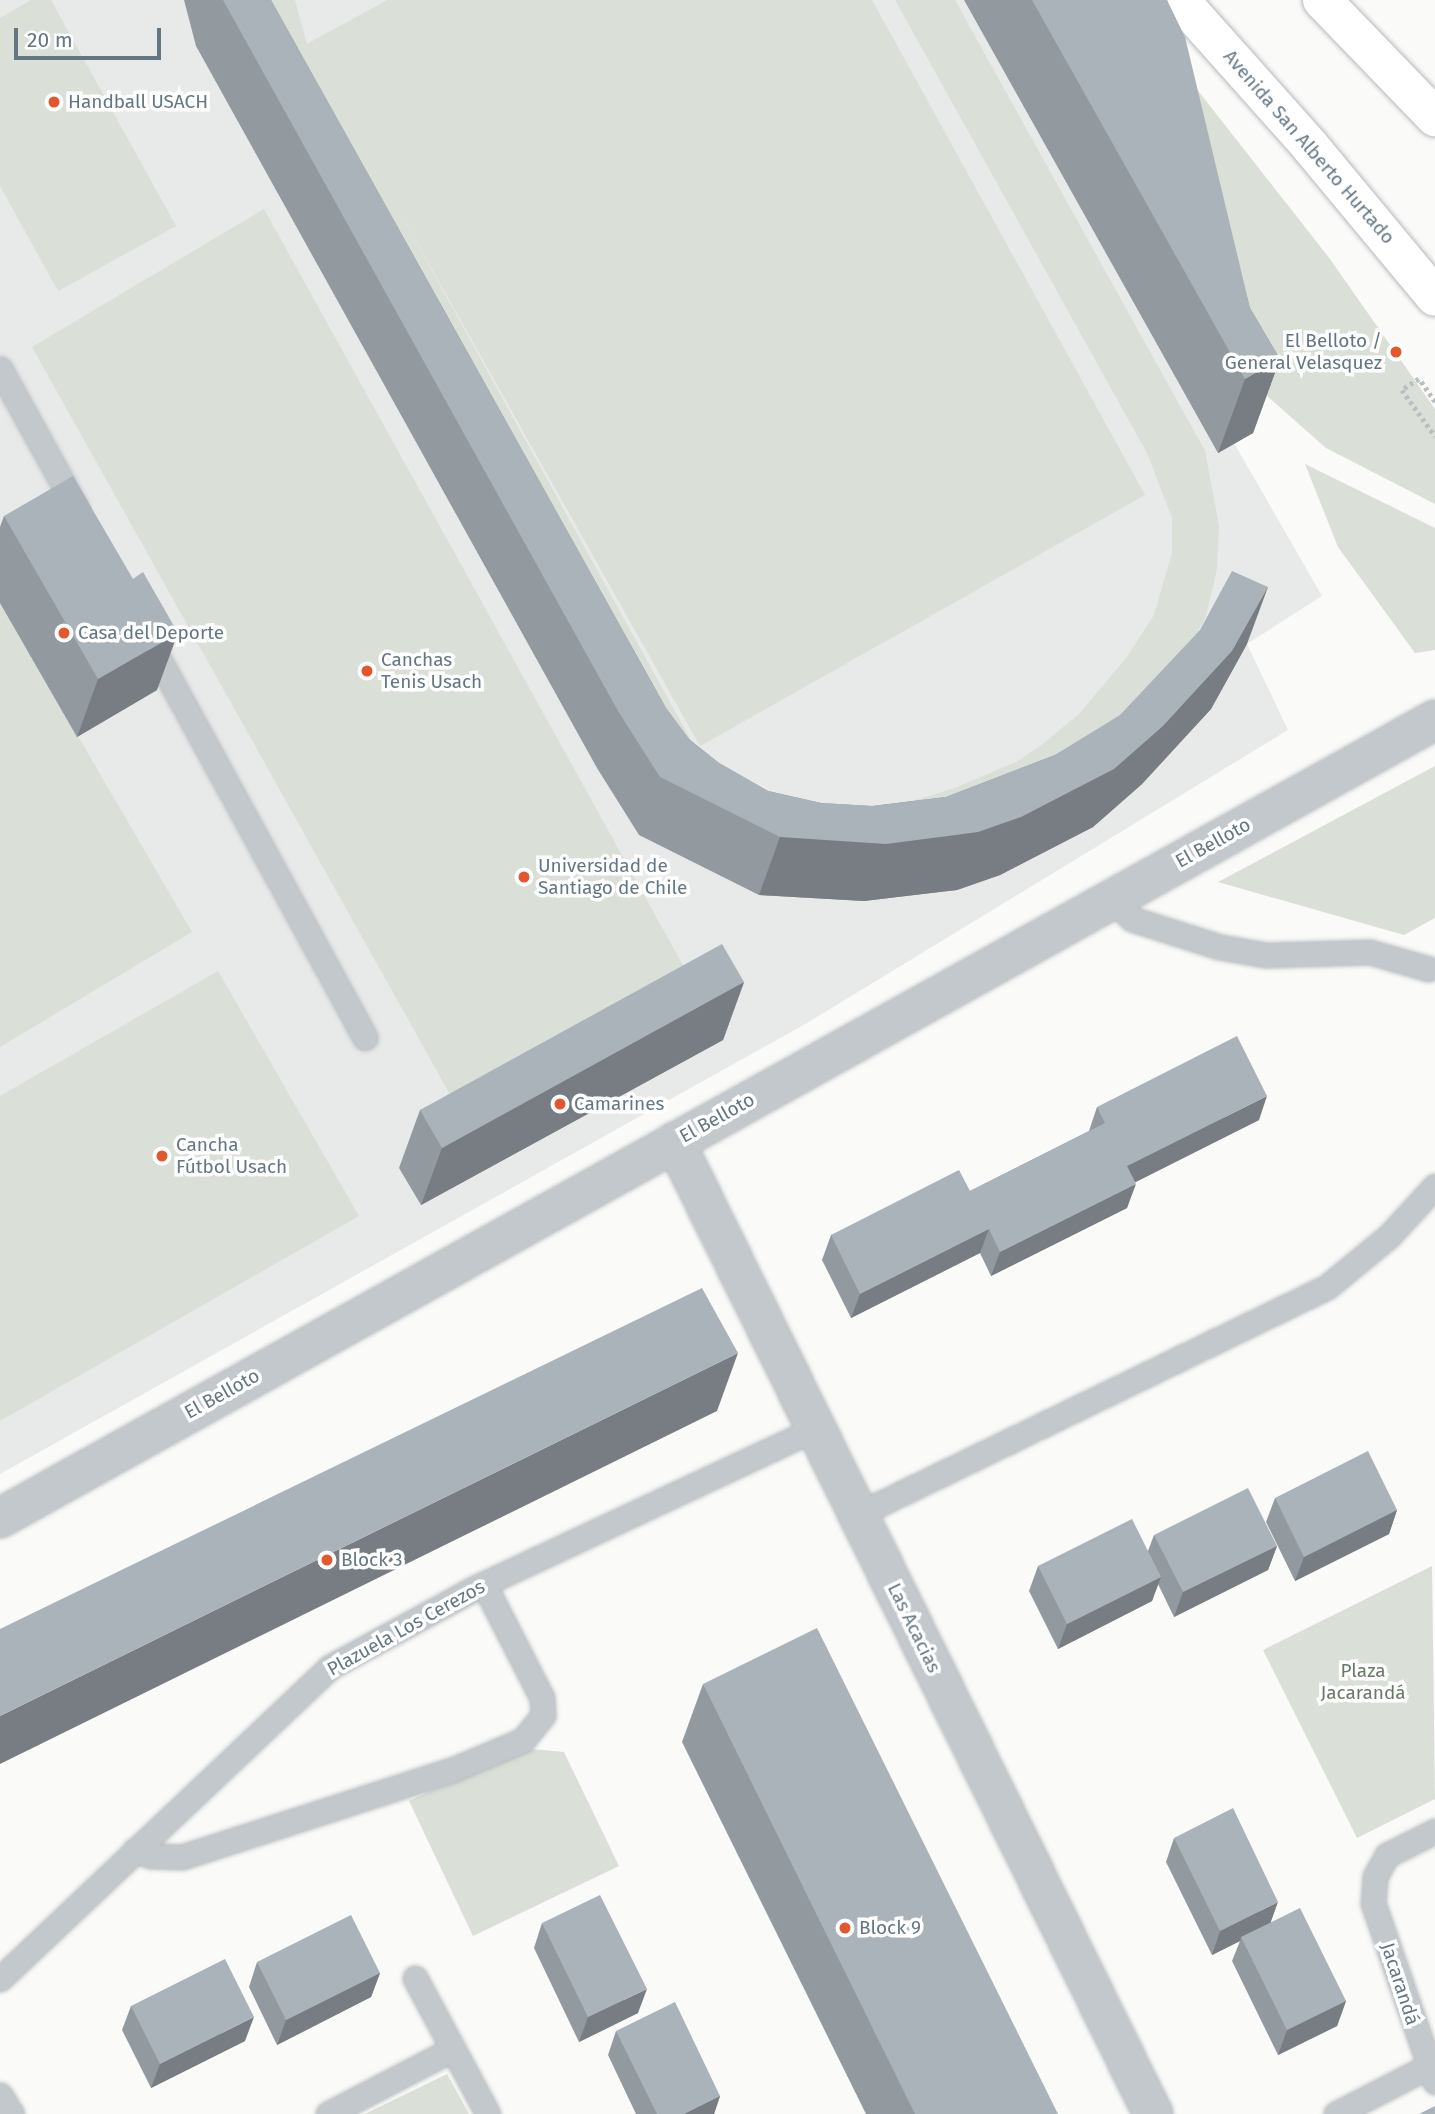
<!DOCTYPE html>
<html>
<head>
<meta charset="utf-8">
<style>
  body { margin:0 }
  #map { position:relative; width:1435px; height:2114px; overflow:hidden; background:#fafaf8; font-family:"Fira Sans",sans-serif }
  div>[style] { position:absolute }
  .built>* { inset:0; background:#e8e9e9 }
  .green>* { inset:0; background:#dadfd7 }
  .path>* { height:4.5px; margin-top:-2.25px; transform-origin:0; background:repeating-linear-gradient(90deg,#bbbfc2 0 3.5px,transparent 0 7px) }
  .roads { filter:drop-shadow(0 0 2px #b5babe) drop-shadow(0 0 2px #b5babe) }
  .service>* { height:23px; margin:-11.5px; padding:0 11.5px; transform-origin:11.5px; border-radius:11.5px; background:#c3c8cc }
  .minor>* { height:38px; margin:-19px; padding:0 19px; transform-origin:19px; border-radius:19px; background:#c3c8cc }
  .primary>* { height:38px; margin:-19px; padding:0 19px; transform-origin:19px; border-radius:19px; background:#fff }
  .motorway>* { height:38px; margin:-19px; padding:0 19px; transform-origin:19px; border-radius:19px; background:#fff }
  .wall>* { inset:0; background:#929a9f }
  .shaded-wall>* { inset:0; background:#777d82 }
  .building>* { inset:0; background:#aab3b9 }
  .dots>* { width:19px; height:19px; translate:-50% -50%; box-sizing:border-box; border:4px solid #fff; border-radius:50% }
  span { translate:-50% -50%; white-space:nowrap; text-align:center; line-height:1.15; -webkit-text-stroke:7px #fff; paint-order:stroke }
  .poi-label { font-size:19px; color:#657683 }
  .left { translate:0 -50%; text-align:left }
  .right { translate:-100% -50%; text-align:right }
  .street-label { font-size:19px; color:#657683 }
  .park-label { font-size:19px; color:#687a64 }
  .scale { position:absolute; left:14px; top:28px; width:147px; height:32px; box-sizing:border-box; border:4px solid #657683; border-top:0; padding-left:9px; font-size:21px; line-height:24px; white-space:nowrap; color:#657683; -webkit-text-stroke:5px #fff; paint-order:stroke }
</style>
</head>
<body>
<div id="map">
  <div class="built">
    <i style="clip-path:polygon(0 0,1098px 0,1234px 443px,1322px 596px,1247px 644px,1288px 730px,807px 1023px,0 1474px)"></i>
  </div>
  <div class="green">
    <i style="clip-path:polygon(31px 0,51px 0,176px 226px,58px 291px,0 186px,0 18px)"></i>
    <i style="clip-path:polygon(247px 0,295px 0,307px 44px,387px 0,872px 0,1145px 495px,700px 746px,393px 200px,697px 751px,766px 797px,862px 808px,916px 800px,955px 788px,1018px 761px,1044px 743px,1079px 714px,1127px 657px,1154px 615px,1172px 553px,1172px 518px,1147px 453px,895px 0,955px 0,1205px 451px,1219px 526px,1217px 569px,1206px 616px,1181px 665px,1038px 801px,716px 825px)"></i>
    <i style="clip-path:polygon(1188px 78px,1330px 259px,1435px 409px,1435px 504px,1326px 448px,1258px 388px)"></i>
    <i style="clip-path:polygon(264px 209px,700px 996px,466px 1123px,32px 347px)"></i>
    <i style="clip-path:polygon(1305px 464px,1435px 528px,1435px 650px,1415px 653px,1338px 547px)"></i>
    <i style="clip-path:polygon(0 602px,192px 932px,0 1047px)"></i>
    <i style="clip-path:polygon(1435px 766px,1435px 918px,1404px 935px,1218px 882px)"></i>
    <i style="clip-path:polygon(218px 971px,359px 1216px,0 1421px,0 1096px)"></i>
    <i style="clip-path:polygon(1432px 1566px,1435px 1799px,1357px 1838px,1263px 1650px)"></i>
    <i style="clip-path:polygon(521px 1748px,564px 1752px,619px 1866px,473px 1936px,409px 1801px)"></i>
    <i style="clip-path:polygon(447px 2074px,469px 2114px,365px 2114px)"></i>
  </div>
  <div class="path">
    <i style="left:1435px;top:402px;width:28px;rotate:-125deg"></i>
    <i style="left:1419px;top:379px;width:20px;rotate:147deg"></i>
    <i style="left:1402px;top:390px;width:57px;rotate:54.3deg"></i>
  </div>
  <div class="roads">
    <div class="service">
      <i style="left:0;top:369px;width:158px;rotate:61.2deg"></i>
      <i style="left:151px;top:645px;width:447px;rotate:61.4deg"></i>
      <i style="left:1112px;top:899px;width:28px;rotate:45deg"></i>
      <i style="left:1132px;top:919px;width:92px;rotate:17.7deg"></i>
      <i style="left:1220px;top:947px;width:47px;rotate:9.9deg"></i>
      <i style="left:1266px;top:955px;width:104px;rotate:-1.7deg"></i>
      <i style="left:1370px;top:952px;width:61px;rotate:16.1deg"></i>
      <i style="left:859px;top:1514px;width:520px;rotate:-25.88deg"></i>
      <i style="left:1327px;top:1287px;width:80px;rotate:-39.4deg"></i>
      <i style="left:1389px;top:1236px;width:68px;rotate:-47.4deg"></i>
      <i style="left:1435px;top:1831px;width:54px;rotate:153.4deg"></i>
      <i style="left:1387px;top:1855px;width:25px;rotate:119deg"></i>
      <i style="left:1375px;top:1877px;width:26px;rotate:94deg"></i>
      <i style="left:1373px;top:1903px;width:189px;rotate:70.9deg"></i>
      <i style="left:135px;top:1850px;width:17px;rotate:21deg"></i>
      <i style="left:151px;top:1856px;width:31px;rotate:2deg"></i>
      <i style="left:182px;top:1857px;width:284px;rotate:-17.9deg"></i>
      <i style="left:452px;top:1770px;width:77px;rotate:-22.9deg"></i>
      <i style="left:523px;top:1740px;width:32px;rotate:-51deg"></i>
      <i style="left:543px;top:1715px;width:17px;rotate:-93deg"></i>
      <i style="left:542px;top:1698px;width:128px;rotate:-117deg"></i>
      <i style="left:415px;top:1978px;width:154px;rotate:61.8deg"></i>
      <i style="left:0;top:1979px;width:454px;rotate:-43.4deg"></i>
      <i style="left:330px;top:1667px;width:163px;rotate:-28.6deg"></i>
      <i style="left:473px;top:1589px;width:379px;rotate:-25.1deg"></i>
      <i style="left:0;top:2095px;width:22px;rotate:58deg"></i>
      <i style="left:328px;top:2114px;width:141px;rotate:-27.5deg"></i>
      <i style="left:1336px;top:2114px;width:102px;rotate:-27.3deg"></i>
    </div>
    <div class="minor">
      <i style="left:675px;top:1142px;width:1083px;rotate:63.81deg"></i>
      <i style="left:0;top:1518px;width:1642px;rotate:-29.08deg"></i>
    </div>
    <div class="primary">
      <i style="left:1180px;top:0;width:194px;rotate:48.3deg"></i>
      <i style="left:1309px;top:145px;width:197px;rotate:50.3deg"></i>
    </div>
    <div class="motorway">
      <i style="left:1322px;top:0;width:163px;rotate:46deg"></i>
    </div>
  </div>
  <div class="wall">
    <i style="clip-path:polygon(184px 0,271px 0,666px 708px,689px 739px,719px 763px,768px 791px,821px 803px,872px 806px,946px 797px,1055px 755px,1247px 644px,1211px 709px,1142px 784px,1093px 827px,1000px 875px,957px 890px,864px 901px,759px 895px,639px 835px,597px 768px,196px 46px)"></i>
    <i style="clip-path:polygon(964px 0,1167px 0,1250px 308px,1280px 359px,1253px 433px,1218px 453px)"></i>
    <i style="clip-path:polygon(4px 516px,133px 579px,157px 690px,77px 737px,0 603px,0 527px)"></i>
    <i style="clip-path:polygon(744px 982px,723px 1040px,421px 1205px,399px 1168px,420px 1110px)"></i>
    <i style="clip-path:polygon(1097px 1107px,1259px 1120px,1135px 1182px,1127px 1208px,991px 1276px,980px 1253px,851px 1318px,822px 1260px,831px 1235px,970px 1191px,1089px 1131px)"></i>
    <i style="clip-path:polygon(1275px 1498px,1397px 1510px,1389px 1534px,1295px 1581px,1266px 1522px)"></i>
    <i style="clip-path:polygon(1154px 1535px,1277px 1546px,1268px 1570px,1174px 1617px,1158px 1584px,1152px 1601px,1058px 1649px,1029px 1591px,1038px 1566px,1148px 1551px)"></i>
    <i style="clip-path:polygon(703px 1684px,1058px 2114px,866px 2114px,682px 1742px)"></i>
    <i style="clip-path:polygon(1174px 1838px,1271px 1922px,1346px 2001px,1337px 2026px,1278px 2055px,1232px 1961px,1240px 1941px,1212px 1955px,1166px 1862px)"></i>
    <i style="clip-path:polygon(542px 1923px,638px 2013px,579px 2042px,534px 1948px)"></i>
    <i style="clip-path:polygon(257px 1962px,380px 1973px,371px 1997px,277px 2045px,249px 1987px)"></i>
    <i style="clip-path:polygon(131px 2006px,245px 2041px,151px 2088px,122px 2030px)"></i>
    <i style="clip-path:polygon(616px 2031px,720px 2096px,714px 2114px,636px 2114px,608px 2055px)"></i>
  </div>
  <div class="shaded-wall">
    <i style="clip-path:polygon(1280px 359px,1253px 433px,1218px 453px,1245px 379px)"></i>
    <i style="clip-path:polygon(1268px 587px,1247px 644px,1211px 709px,1142px 784px,1093px 827px,1000px 875px,957px 890px,864px 901px,759px 895px,780px 837px,1021px 817px)"></i>
    <i style="clip-path:polygon(178px 633px,157px 690px,77px 737px,98px 679px)"></i>
    <i style="clip-path:polygon(744px 982px,723px 1040px,421px 1205px,442px 1148px)"></i>
    <i style="clip-path:polygon(1267px 1096px,1259px 1120px,1118px 1191px,1127px 1166px)"></i>
    <i style="clip-path:polygon(1136px 1184px,1127px 1208px,991px 1276px,1000px 1252px)"></i>
    <i style="clip-path:polygon(989px 1229px,980px 1253px,851px 1318px,860px 1294px)"></i>
    <i style="clip-path:polygon(738px 1353px,717px 1411px,0 1764px,0 1716px)"></i>
    <i style="clip-path:polygon(1397px 1510px,1389px 1534px,1295px 1581px,1304px 1557px)"></i>
    <i style="clip-path:polygon(1277px 1546px,1268px 1570px,1174px 1617px,1183px 1592px)"></i>
    <i style="clip-path:polygon(1161px 1577px,1152px 1601px,1058px 1649px,1067px 1624px)"></i>
    <i style="clip-path:polygon(1278px 1902px,1269px 1927px,1241px 1937px,1240px 1941px,1212px 1955px,1220px 1931px)"></i>
    <i style="clip-path:polygon(380px 1973px,371px 1997px,277px 2045px,286px 2020px)"></i>
    <i style="clip-path:polygon(647px 1989px,638px 2013px,579px 2042px,588px 2017px)"></i>
    <i style="clip-path:polygon(1346px 2001px,1337px 2026px,1278px 2055px,1287px 2030px)"></i>
    <i style="clip-path:polygon(254px 2017px,245px 2041px,151px 2088px,160px 2064px)"></i>
    <i style="clip-path:polygon(720px 2096px,714px 2114px,684px 2114px)"></i>
  </div>
  <div class="building">
    <i style="clip-path:polygon(223px 0,271px 0,666px 708px,689px 739px,719px 763px,768px 791px,821px 803px,872px 806px,946px 797px,1055px 755px,1120px 715px,1200px 630px,1232px 571px,1268px 587px,1232px 651px,1163px 726px,1114px 769px,1021px 817px,978px 832px,886px 844px,780px 837px,660px 777px,618px 711px)"></i>
    <i style="clip-path:polygon(1032px 0,1167px 0,1185px 37px,1250px 308px,1280px 359px,1245px 379px)"></i>
    <i style="clip-path:polygon(73px 476px,133px 579px,143px 572px,178px 633px,98px 679px,4px 516px)"></i>
    <i style="clip-path:polygon(722px 944px,744px 982px,442px 1148px,420px 1110px)"></i>
    <i style="clip-path:polygon(1237px 1036px,1267px 1096px,1127px 1166px,1136px 1184px,1000px 1252px,989px 1229px,860px 1294px,831px 1235px,959px 1170px,970px 1191px,1105px 1123px,1097px 1107px)"></i>
    <i style="clip-path:polygon(702px 1288px,738px 1353px,0 1716px,0 1629px)"></i>
    <i style="clip-path:polygon(1368px 1451px,1397px 1510px,1304px 1557px,1275px 1498px)"></i>
    <i style="clip-path:polygon(1248px 1488px,1277px 1546px,1183px 1592px,1154px 1535px)"></i>
    <i style="clip-path:polygon(1132px 1519px,1161px 1577px,1067px 1624px,1038px 1566px)"></i>
    <i style="clip-path:polygon(817px 1628px,1058px 2114px,915px 2114px,703px 1684px)"></i>
    <i style="clip-path:polygon(1233px 1808px,1278px 1902px,1220px 1931px,1174px 1838px)"></i>
    <i style="clip-path:polygon(600px 1895px,647px 1989px,588px 2017px,542px 1923px)"></i>
    <i style="clip-path:polygon(1300px 1908px,1346px 2001px,1287px 2030px,1241px 1937px)"></i>
    <i style="clip-path:polygon(351px 1915px,380px 1973px,286px 2020px,257px 1962px)"></i>
    <i style="clip-path:polygon(225px 1959px,254px 2017px,160px 2064px,131px 2006px)"></i>
    <i style="clip-path:polygon(675px 2002px,720px 2096px,684px 2114px,657px 2114px,616px 2031px)"></i>
    <i style="clip-path:polygon(1435px 2106px,1435px 2114px,1419px 2114px)"></i>
  </div>
  <div class="dots">
    <i style="left:54px;top:102px;background:#e4572e"></i>
    <i style="left:1396px;top:352px;background:#e4572e"></i>
    <i style="left:64px;top:633px;background:#e4572e"></i>
    <i style="left:367px;top:671px;background:#e4572e"></i>
    <i style="left:524px;top:877px;background:#e4572e"></i>
    <i style="left:560px;top:1104px;background:#e4572e"></i>
    <i style="left:162px;top:1156px;background:#e4572e"></i>
    <i style="left:327px;top:1560px;background:#e4572e"></i>
    <i style="left:845px;top:1928px;background:#e4572e"></i>
  </div>
  <div class="poi-label">
    <span class="left" style="left:68px;top:102px">Handball USACH</span>
    <span class="right" style="left:1382px;top:352px">El Belloto /<br>General Velasquez</span>
    <span class="left" style="left:78px;top:633px">Casa del Deporte</span>
    <span class="left" style="left:381px;top:671px">Canchas<br>Tenis Usach</span>
    <span class="left" style="left:538px;top:877px">Universidad de<br>Santiago de Chile</span>
    <span class="left" style="left:574px;top:1104px">Camarines</span>
    <span class="left" style="left:176px;top:1156px">Cancha<br>Fútbol Usach</span>
    <span class="left" style="left:341px;top:1560px">Block 3</span>
    <span class="left" style="left:859px;top:1928px">Block 9</span>
  </div>
  <div class="street-label">
    <span style="left:1309px;top:147px;rotate:49deg">Avenida San Alberto Hurtado</span>
    <span style="left:1213px;top:843px;rotate:-29deg">El Belloto</span>
    <span style="left:717px;top:1118px;rotate:-29deg">El Belloto</span>
    <span style="left:222px;top:1394px;rotate:-29deg">El Belloto</span>
    <span style="left:406px;top:1628px;rotate:-29deg">Plazuela Los Cerezos</span>
    <span style="left:914px;top:1628px;rotate:64deg">Las Acacias</span>
    <span style="left:1400px;top:1984px;rotate:72deg">Jacarandá</span>
  </div>
  <div class="park-label">
    <span style="left:1363px;top:1682px">Plaza<br>Jacarandá</span>
  </div>
  <div class="scale">20 m</div>
</div>
</body>
</html>
